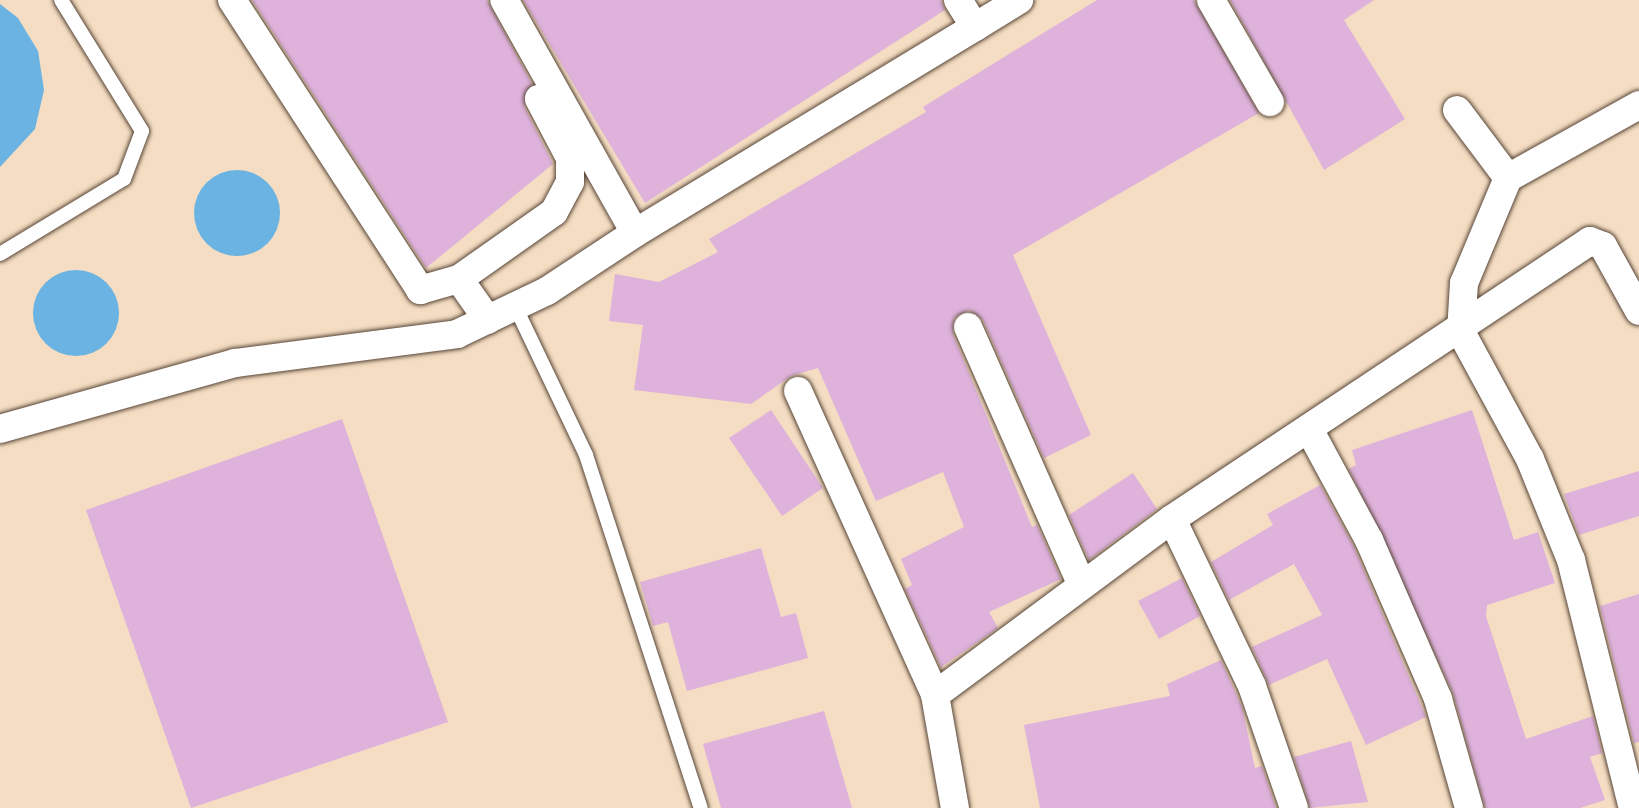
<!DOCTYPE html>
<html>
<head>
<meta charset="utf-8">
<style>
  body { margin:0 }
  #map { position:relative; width:1639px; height:808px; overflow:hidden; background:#f4ddc2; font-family:Mynerve,sans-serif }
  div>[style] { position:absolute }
  .water>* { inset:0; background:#6bb3e2 }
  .round { border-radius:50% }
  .building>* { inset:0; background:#dfb2dc }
  .roads { filter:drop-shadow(0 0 2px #574537) drop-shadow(0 0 2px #574537) }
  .lane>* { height:14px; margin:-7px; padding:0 7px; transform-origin:7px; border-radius:7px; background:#fff }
  .street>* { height:28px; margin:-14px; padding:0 14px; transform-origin:14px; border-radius:14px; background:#fff }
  span { translate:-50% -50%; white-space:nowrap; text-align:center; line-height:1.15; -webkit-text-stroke:7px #f6f6f2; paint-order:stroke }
</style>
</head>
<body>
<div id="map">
  <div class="water">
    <i style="clip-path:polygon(0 4px,18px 18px,38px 51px,44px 90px,35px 129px,0 167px)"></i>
    <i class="round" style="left:194px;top:170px;width:86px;height:86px"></i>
    <i class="round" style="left:33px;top:270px;width:86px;height:86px"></i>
  </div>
  <div class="building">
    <i style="clip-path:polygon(252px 0,487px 0,532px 84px,524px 106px,553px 164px,426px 268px)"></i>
    <i style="clip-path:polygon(523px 0,941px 0,945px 10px,645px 203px)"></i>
    <i style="clip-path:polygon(1097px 0,1194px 0,1259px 113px,1013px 255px,1091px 435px,1044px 458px,983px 320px,969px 310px,954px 318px,953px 334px,1032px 527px,1037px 525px,1061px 579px,989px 612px,998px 628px,941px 667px,905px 589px,912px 585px,901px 559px,964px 527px,943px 472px,876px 501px,818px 368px,791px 376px,751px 404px,634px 390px,643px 325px,609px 321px,615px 274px,659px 282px,718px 252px,709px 239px,926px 112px,923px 107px)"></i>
    <i style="clip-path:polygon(1230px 0,1374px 0,1344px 20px,1405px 119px,1324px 170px)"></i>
    <i style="clip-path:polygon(771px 410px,823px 488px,782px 516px,729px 438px)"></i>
    <i style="clip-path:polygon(1472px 410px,1514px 540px,1538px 532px,1555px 583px,1487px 605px,1486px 616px,1526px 739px,1593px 716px,1602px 753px,1590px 757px,1605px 800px,1580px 808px,1485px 808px,1453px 693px,1349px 469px,1356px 465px,1352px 450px)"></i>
    <i style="clip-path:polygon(342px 419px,448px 722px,191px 808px,86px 510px)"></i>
    <i style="clip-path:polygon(1639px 471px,1639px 516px,1579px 535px,1564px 494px)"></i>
    <i style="clip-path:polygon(1133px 473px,1157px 509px,1089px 560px,1069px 515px)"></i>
    <i style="clip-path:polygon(1320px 485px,1354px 547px,1426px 717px,1366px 745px,1327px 659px,1269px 685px,1252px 647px,1322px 615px,1294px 564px,1229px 600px,1211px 562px,1273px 525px,1267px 514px)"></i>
    <i style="clip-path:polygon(761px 548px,781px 617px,796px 613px,808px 658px,687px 691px,668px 622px,653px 626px,640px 582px)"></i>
    <i style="clip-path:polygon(1182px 578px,1200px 616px,1159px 639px,1138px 601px)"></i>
    <i style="clip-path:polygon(1639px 594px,1639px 742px,1634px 743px,1600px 606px)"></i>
    <i style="clip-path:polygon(1221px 660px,1242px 707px,1255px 768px,1262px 766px,1276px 808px,1040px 808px,1024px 725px,1170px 696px,1167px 684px)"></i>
    <i style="clip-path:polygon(824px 711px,852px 808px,721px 808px,703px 744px)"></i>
    <i style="clip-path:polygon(1351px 741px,1368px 802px,1310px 808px,1294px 757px)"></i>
  </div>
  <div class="roads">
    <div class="lane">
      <i style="left:0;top:254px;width:145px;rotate:-31.2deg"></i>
      <i style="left:124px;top:179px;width:51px;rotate:-69.4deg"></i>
      <i style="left:142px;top:131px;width:154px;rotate:-121.7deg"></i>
      <i style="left:515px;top:306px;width:165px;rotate:64.5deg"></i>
      <i style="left:586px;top:455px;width:371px;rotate:72deg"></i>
    </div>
    <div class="street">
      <i style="left:232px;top:0;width:346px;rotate:57deg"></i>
      <i style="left:420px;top:290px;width:41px;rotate:-15.8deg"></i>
      <i style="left:459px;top:279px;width:116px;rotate:-35.2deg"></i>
      <i style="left:554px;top:212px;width:34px;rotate:-62deg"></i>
      <i style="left:570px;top:182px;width:24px;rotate:-90deg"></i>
      <i style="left:570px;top:158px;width:67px;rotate:-117.7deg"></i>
      <i style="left:958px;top:0;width:32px;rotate:58deg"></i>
      <i style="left:975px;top:27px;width:52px;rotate:-31.5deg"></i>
      <i style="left:1211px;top:0;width:118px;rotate:60deg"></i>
      <i style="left:1457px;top:110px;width:85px;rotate:53.1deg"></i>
      <i style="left:1508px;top:178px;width:114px;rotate:112.7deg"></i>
      <i style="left:1464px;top:283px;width:49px;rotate:93.5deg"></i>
      <i style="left:1461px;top:332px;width:145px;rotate:61.5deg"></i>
      <i style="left:1530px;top:459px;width:109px;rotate:67.9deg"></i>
      <i style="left:1571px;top:560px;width:256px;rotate:76deg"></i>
      <i style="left:1508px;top:178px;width:150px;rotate:-29.1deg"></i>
      <i style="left:635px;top:233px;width:398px;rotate:-31.2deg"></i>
      <i style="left:459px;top:279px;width:50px;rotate:54.7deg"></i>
      <i style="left:968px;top:327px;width:280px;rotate:66.2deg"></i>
      <i style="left:798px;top:391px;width:333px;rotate:65.7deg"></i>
      <i style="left:935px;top:695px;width:115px;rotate:80deg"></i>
      <i style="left:0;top:429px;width:244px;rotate:-15.7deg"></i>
      <i style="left:235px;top:363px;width:224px;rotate:-7.4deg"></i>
      <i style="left:457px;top:334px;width:100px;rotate:-25.5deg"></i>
      <i style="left:547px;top:291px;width:105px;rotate:-33.4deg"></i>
      <i style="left:635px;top:233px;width:267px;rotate:-119.3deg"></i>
      <i style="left:1310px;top:431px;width:124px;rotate:61.6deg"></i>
      <i style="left:1369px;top:540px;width:173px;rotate:66.5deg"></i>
      <i style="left:1438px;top:699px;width:113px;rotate:74.1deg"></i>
      <i style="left:1172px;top:519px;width:185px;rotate:64.4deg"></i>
      <i style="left:1252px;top:686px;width:129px;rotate:71deg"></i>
      <i style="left:935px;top:695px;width:295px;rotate:-36.6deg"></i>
      <i style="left:1172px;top:519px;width:502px;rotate:-33.63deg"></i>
      <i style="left:1590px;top:241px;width:14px;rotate:21deg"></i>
      <i style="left:1603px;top:246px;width:74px;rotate:61deg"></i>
    </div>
  </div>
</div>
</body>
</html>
